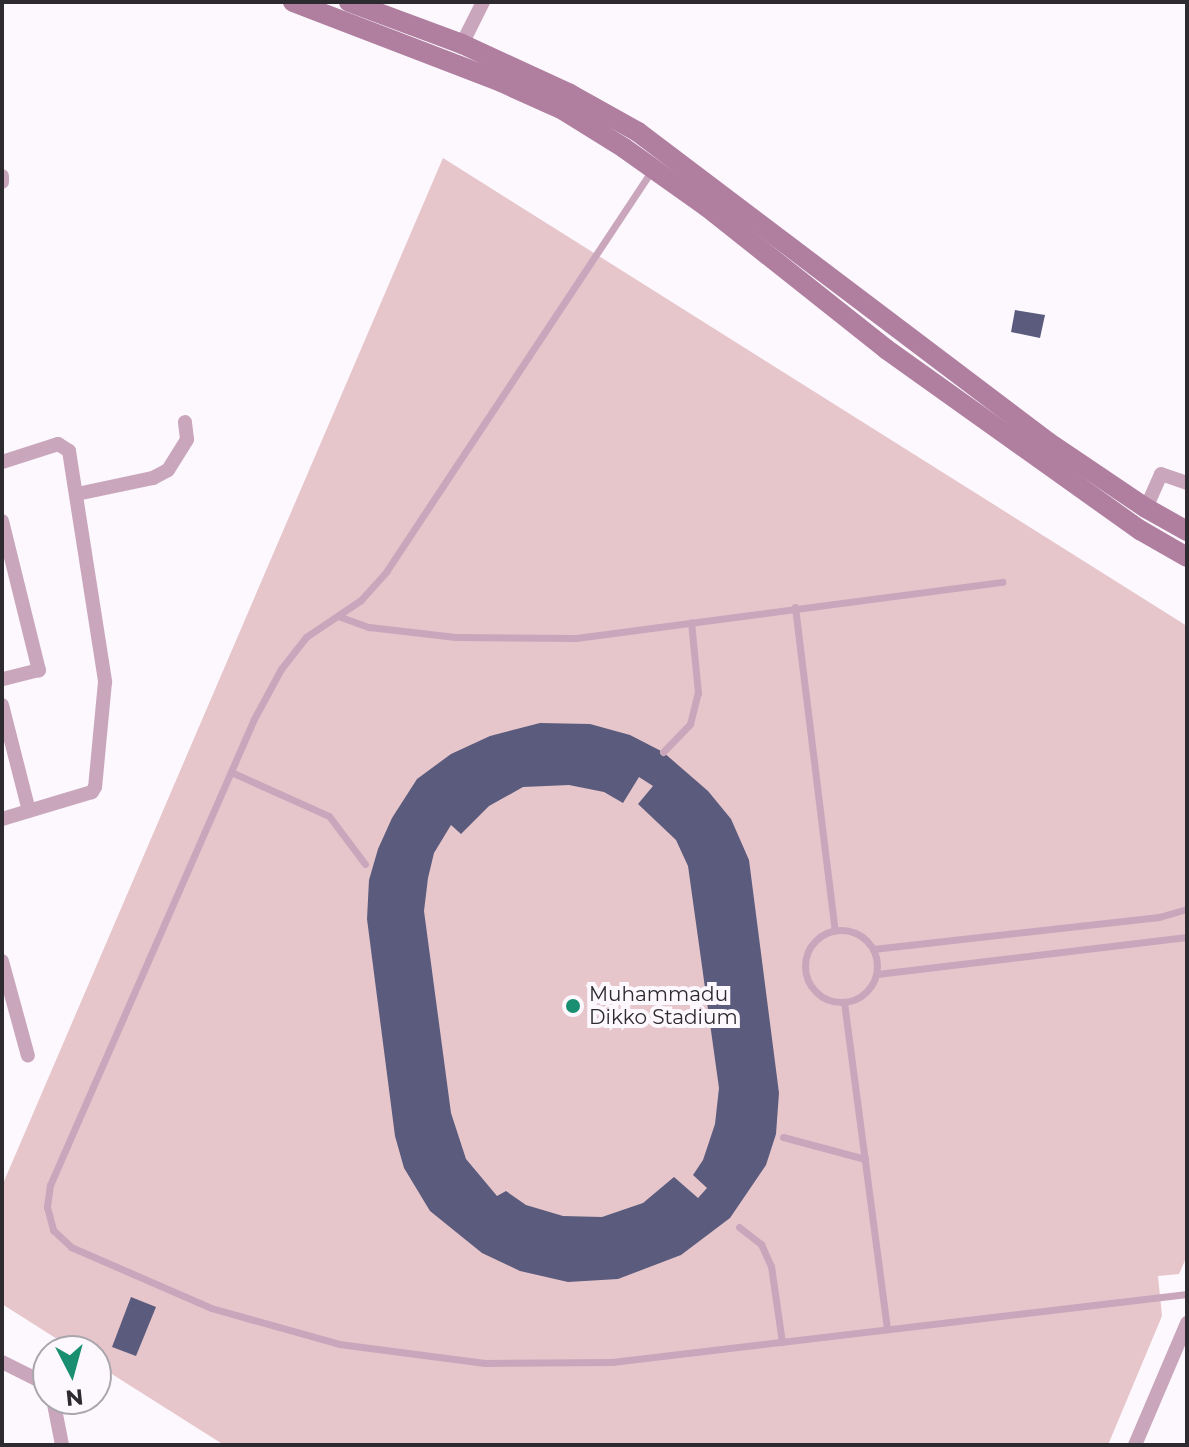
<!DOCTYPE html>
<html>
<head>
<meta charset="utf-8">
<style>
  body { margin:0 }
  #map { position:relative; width:1189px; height:1447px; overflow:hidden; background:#fcf8fe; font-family:Montserrat,sans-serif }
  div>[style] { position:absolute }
  .green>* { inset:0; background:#e6c6cb }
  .building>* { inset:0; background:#5b5b7d }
  .lane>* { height:7px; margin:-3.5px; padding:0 3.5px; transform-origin:3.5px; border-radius:3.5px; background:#caa6bd }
  .lane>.ring { margin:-3.5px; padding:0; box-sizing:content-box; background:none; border:7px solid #caa6bd; border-radius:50% }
  .street>* { height:14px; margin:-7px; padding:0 7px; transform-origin:7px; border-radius:7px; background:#caa6bd }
  .secondary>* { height:20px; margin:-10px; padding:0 10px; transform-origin:10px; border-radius:10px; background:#b07e9f }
  .dots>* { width:22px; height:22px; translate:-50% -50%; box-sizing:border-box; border:4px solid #fcf8fe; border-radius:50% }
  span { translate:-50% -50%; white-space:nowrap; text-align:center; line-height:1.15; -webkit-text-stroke:8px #fcf8fe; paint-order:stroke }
  .poi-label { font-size:20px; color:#2d2a30 }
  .left { translate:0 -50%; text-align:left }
  .frame { position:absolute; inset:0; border:4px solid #2d2a30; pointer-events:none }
  .north { position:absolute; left:32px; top:1335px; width:80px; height:80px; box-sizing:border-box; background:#fcf8fe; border:2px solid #a9a6ac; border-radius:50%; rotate:174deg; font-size:22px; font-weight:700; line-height:32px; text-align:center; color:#2d2a30 }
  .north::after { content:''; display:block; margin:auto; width:28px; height:36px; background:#198e70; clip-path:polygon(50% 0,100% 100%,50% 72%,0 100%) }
</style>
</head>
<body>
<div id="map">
  <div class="green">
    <i style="clip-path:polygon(443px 158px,1187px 626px,1187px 1256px,1179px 1274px,1158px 1276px,1162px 1316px,1108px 1445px,224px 1445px,96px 1364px,96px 1351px,76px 1351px,2px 1304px,2px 1186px)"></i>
  </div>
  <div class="building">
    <i style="clip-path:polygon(1015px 310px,1045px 315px,1040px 338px,1011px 332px)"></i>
    <i style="clip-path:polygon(evenodd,540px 723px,590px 724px,630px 735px,663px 752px,708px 791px,731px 819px,749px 860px,779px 1093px,776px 1134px,766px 1165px,730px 1218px,681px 1255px,618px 1279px,568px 1282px,520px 1271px,482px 1253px,430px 1211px,404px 1168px,395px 1136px,367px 919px,369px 880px,378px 849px,392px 818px,417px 779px,451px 754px,490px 736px,540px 723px,639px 777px,653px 786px,638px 804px,676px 840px,688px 866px,719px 1088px,715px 1124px,703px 1160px,693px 1175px,707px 1188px,698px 1198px,674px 1177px,643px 1203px,602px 1217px,563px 1216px,526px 1205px,506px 1191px,497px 1196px,466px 1159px,451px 1113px,424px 911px,428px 878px,434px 853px,451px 825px,461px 834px,489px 806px,523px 787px,569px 785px,604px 792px,623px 803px,639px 777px)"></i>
    <i style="clip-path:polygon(131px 1297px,156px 1307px,136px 1356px,112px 1347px)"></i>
  </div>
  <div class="lane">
    <i style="left:652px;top:170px;width:481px;rotate:123.5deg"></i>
    <i style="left:387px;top:571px;width:39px;rotate:132deg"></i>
    <i style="left:361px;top:600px;width:66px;rotate:146.1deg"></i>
    <i style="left:306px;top:637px;width:41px;rotate:128deg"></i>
    <i style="left:281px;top:669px;width:57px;rotate:118.4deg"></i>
    <i style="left:254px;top:719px;width:509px;rotate:113.64deg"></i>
    <i style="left:50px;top:1185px;width:22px;rotate:98deg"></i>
    <i style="left:47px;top:1207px;width:24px;rotate:75deg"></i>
    <i style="left:53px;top:1230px;width:25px;rotate:43deg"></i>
    <i style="left:71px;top:1247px;width:153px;rotate:23.5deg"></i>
    <i style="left:211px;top:1308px;width:133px;rotate:15.7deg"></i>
    <i style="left:339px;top:1344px;width:147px;rotate:7.4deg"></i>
    <i style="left:485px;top:1363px;width:127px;rotate:-0.5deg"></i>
    <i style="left:612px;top:1362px;width:579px;rotate:-6.74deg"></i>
    <i style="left:795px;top:607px;width:326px;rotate:83deg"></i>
    <i style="left:338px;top:616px;width:33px;rotate:20deg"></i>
    <i style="left:369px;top:627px;width:87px;rotate:6.6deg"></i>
    <i style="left:455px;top:637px;width:121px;rotate:0.5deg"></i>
    <i style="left:576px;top:638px;width:430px;rotate:-7.5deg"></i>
    <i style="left:663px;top:752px;width:39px;rotate:-46deg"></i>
    <i style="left:690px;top:724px;width:32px;rotate:-76deg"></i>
    <i style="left:698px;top:693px;width:71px;rotate:-95.6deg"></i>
    <i style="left:231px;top:772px;width:107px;rotate:24.2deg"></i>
    <i style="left:329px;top:816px;width:60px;rotate:53.1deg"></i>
    <i class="ring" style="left:805px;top:930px;width:65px;height:65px"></i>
    <i style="left:873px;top:949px;width:288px;rotate:-6.4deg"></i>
    <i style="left:1159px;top:917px;width:29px;rotate:-16deg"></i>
    <i style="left:877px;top:974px;width:312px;rotate:-6.8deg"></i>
    <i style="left:844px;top:1002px;width:330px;rotate:82.5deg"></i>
    <i style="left:783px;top:1137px;width:85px;rotate:15deg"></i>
    <i style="left:739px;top:1227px;width:28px;rotate:38deg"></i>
    <i style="left:761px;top:1244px;width:24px;rotate:66deg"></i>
    <i style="left:771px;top:1266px;width:77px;rotate:81.8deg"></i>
  </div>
  <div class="street">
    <i style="left:462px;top:44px;width:47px;rotate:-63.4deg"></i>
    <i style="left:2px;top:176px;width:6px;rotate:90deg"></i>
    <i style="left:2px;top:462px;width:59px;rotate:-17.8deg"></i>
    <i style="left:58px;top:444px;width:13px;rotate:32deg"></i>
    <i style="left:69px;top:451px;width:234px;rotate:81.1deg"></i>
    <i style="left:105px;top:682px;width:105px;rotate:95.4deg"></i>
    <i style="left:95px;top:787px;width:6px;rotate:121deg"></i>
    <i style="left:92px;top:792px;width:94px;rotate:163.3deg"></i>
    <i style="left:77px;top:494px;width:78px;rotate:-11.9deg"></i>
    <i style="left:153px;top:478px;width:17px;rotate:-28deg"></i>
    <i style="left:168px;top:470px;width:36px;rotate:-58deg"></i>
    <i style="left:187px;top:439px;width:17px;rotate:-97deg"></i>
    <i style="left:1146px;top:508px;width:37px;rotate:-66deg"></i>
    <i style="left:1161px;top:474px;width:28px;rotate:19deg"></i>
    <i style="left:2px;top:521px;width:154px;rotate:76.1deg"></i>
    <i style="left:39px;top:670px;width:38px;rotate:166deg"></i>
    <i style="left:2px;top:705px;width:109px;rotate:75.7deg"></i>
    <i style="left:2px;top:961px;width:98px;rotate:74.7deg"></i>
    <i style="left:2px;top:1362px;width:51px;rotate:26.6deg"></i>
    <i style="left:53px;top:1399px;width:47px;rotate:78.9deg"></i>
    <i style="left:1135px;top:1445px;width:133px;rotate:-66.9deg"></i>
  </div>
  <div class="secondary">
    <i style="left:293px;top:2px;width:223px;rotate:21deg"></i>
    <i style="left:501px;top:82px;width:68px;rotate:24.3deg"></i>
    <i style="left:563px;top:110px;width:72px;rotate:31.9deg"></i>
    <i style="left:624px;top:148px;width:102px;rotate:35.4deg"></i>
    <i style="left:707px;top:207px;width:228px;rotate:38.4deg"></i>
    <i style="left:886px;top:349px;width:312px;rotate:35.5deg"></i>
    <i style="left:1140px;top:530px;width:54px;rotate:29.9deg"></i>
    <i style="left:349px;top:2px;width:121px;rotate:20.4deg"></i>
    <i style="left:462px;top:44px;width:119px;rotate:24.8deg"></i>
    <i style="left:570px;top:94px;width:78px;rotate:29.2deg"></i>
    <i style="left:638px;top:132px;width:514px;rotate:37.09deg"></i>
    <i style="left:1048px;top:442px;width:118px;rotate:34deg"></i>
    <i style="left:1146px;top:508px;width:47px;rotate:29.3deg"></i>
  </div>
  <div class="dots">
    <i style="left:573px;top:1006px;background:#198e70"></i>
  </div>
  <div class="poi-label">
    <span class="left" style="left:589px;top:1006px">Muhammadu<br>Dikko Stadium</span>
  </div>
  <div class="frame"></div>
  <div class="north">N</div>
</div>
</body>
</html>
